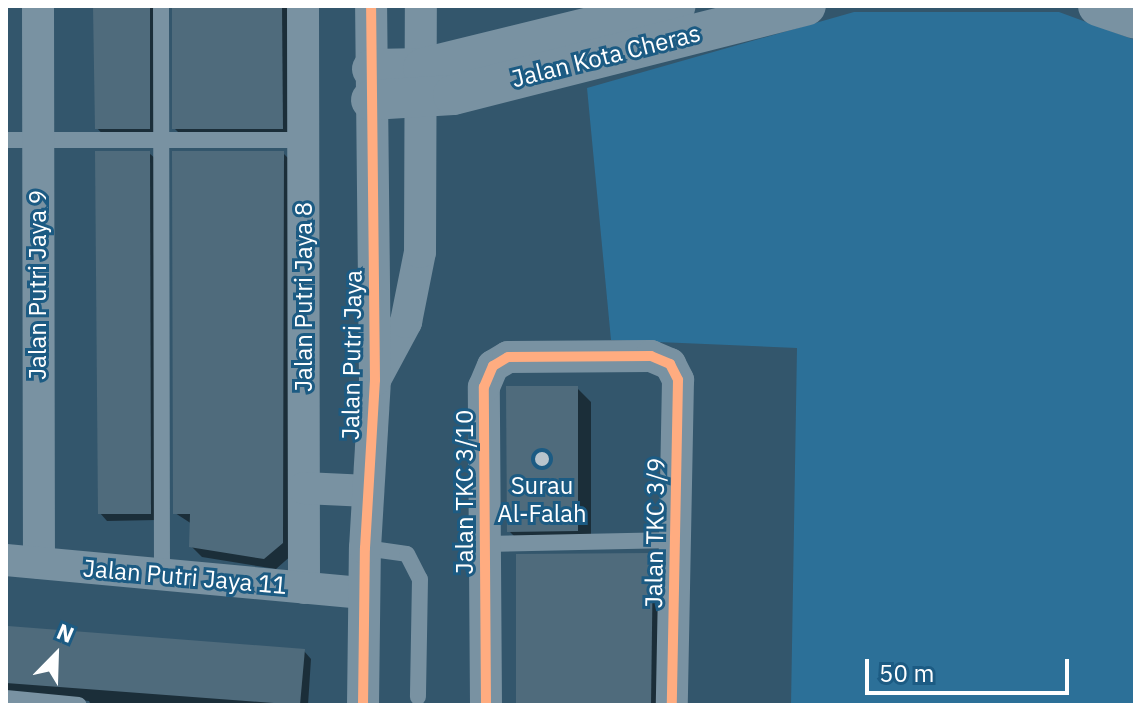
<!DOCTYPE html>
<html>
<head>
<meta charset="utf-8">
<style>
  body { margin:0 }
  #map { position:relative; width:1141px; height:711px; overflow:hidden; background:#33566c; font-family:"IBM Plex Sans",sans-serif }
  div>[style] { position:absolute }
  .green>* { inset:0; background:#2c7098 }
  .shadow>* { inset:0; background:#0007 }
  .building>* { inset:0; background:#4f6b7c }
  .service>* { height:16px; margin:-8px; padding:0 8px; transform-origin:8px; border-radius:8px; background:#7992a2 }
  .minor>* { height:32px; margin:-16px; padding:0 16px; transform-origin:16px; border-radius:16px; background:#7992a2 }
  .tertiary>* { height:40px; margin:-20px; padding:0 20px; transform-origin:20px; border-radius:20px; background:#7992a2 }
  .cycleway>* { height:10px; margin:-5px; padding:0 5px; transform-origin:5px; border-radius:5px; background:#ffac80 }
  .dots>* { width:22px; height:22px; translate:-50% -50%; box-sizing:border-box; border:4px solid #1c5b83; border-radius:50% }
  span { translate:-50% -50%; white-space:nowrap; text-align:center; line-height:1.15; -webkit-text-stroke:6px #1c5b83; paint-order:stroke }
  .street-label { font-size:24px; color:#fff }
  .poi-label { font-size:24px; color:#fff }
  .frame { position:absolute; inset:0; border:8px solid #fff; pointer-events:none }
  .north { position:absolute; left:16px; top:615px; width:80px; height:80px; -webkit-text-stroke:6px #1c5b83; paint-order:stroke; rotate:23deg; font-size:22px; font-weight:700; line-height:32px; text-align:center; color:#fff }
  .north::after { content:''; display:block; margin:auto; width:28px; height:36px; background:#fff; clip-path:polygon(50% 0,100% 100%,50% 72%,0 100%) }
  .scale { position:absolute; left:865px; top:659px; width:204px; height:36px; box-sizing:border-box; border:4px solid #fff; border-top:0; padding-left:10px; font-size:24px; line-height:28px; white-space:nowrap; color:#fff; -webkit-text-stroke:6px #1c5b83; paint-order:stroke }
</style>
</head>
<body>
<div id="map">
  <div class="green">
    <i style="clip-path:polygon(854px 12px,1059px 12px,1135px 40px,1135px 705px,791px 705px,797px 348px,611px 340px,587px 88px)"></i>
  </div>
  <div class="shadow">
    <i style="clip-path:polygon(95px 6px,168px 6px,159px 138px,106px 138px,97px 128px)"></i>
    <i style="clip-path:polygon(174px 6px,291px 6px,291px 138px,184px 138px,174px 128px)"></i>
    <i style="clip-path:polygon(149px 153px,157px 160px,157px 520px,107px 521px,100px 513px)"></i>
    <i style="clip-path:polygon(283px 153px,294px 164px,293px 554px,276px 569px,202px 557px,191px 546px,192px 524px,175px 513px)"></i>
    <i style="clip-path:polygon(577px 388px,591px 402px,591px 544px,523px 545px,509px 531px)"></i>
    <i style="clip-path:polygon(652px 555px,659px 562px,657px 705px,518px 705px)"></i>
    <i style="clip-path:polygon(6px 627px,304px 651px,311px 659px,308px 705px,91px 705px,89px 701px,15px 693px,6px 701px)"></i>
  </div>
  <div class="building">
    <i style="clip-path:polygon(93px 6px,150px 6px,150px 129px,95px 129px)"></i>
    <i style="clip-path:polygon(172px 6px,282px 6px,283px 129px,172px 129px)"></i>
    <i style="clip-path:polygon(95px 151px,150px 151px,151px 514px,98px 514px)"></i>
    <i style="clip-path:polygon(172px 151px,284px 151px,283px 543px,264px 559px,189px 547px,190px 514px,173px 514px)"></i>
    <i style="clip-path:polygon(506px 386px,578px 386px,578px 531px,507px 532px)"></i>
    <i style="clip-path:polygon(653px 553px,651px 705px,516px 705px,516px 554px)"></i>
    <i style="clip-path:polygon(8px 626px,305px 649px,300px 705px,6px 683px)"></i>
  </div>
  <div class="service">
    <i style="left:161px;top:6px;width:569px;rotate:89.9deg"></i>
    <i style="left:6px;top:140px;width:297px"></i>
    <i style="left:486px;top:544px;width:189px;rotate:-1.2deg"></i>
    <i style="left:365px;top:548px;width:42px;rotate:8.1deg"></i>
    <i style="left:407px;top:554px;width:28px;rotate:63deg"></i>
    <i style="left:420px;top:579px;width:118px;rotate:91deg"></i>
    <i style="left:6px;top:698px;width:73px;rotate:5.5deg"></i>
  </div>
  <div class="minor">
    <i style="left:38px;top:6px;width:557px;rotate:89.9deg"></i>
    <i style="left:303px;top:6px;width:582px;rotate:89.9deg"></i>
    <i style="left:376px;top:378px;width:64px;rotate:-61.8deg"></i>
    <i style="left:406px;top:322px;width:71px;rotate:-78.7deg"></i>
    <i style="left:420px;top:252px;width:246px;rotate:-89.8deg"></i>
    <i style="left:304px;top:488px;width:64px;rotate:2.7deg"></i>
    <i style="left:6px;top:560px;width:359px;rotate:5.3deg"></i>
    <i style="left:363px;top:705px;width:157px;rotate:-89.3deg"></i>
    <i style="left:365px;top:548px;width:168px;rotate:-86.6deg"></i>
    <i style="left:375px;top:380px;width:374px;rotate:-90.6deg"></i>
    <i style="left:486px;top:705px;width:318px;rotate:-90.4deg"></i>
    <i style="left:484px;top:387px;width:23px;rotate:-67deg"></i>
    <i style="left:493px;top:366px;width:17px;rotate:-31deg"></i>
    <i style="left:508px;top:357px;width:143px;rotate:-0.4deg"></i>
    <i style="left:651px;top:356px;width:21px;rotate:23deg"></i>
    <i style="left:670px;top:364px;width:18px;rotate:63deg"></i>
    <i style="left:678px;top:380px;width:325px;rotate:91.1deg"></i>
  </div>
  <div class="tertiary">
    <i style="left:1098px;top:6px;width:39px;rotate:19deg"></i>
    <i style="left:372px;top:69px;width:51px;rotate:-1.1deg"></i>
    <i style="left:423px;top:68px;width:260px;rotate:-13.8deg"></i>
    <i style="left:371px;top:100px;width:82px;rotate:-3.5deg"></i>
    <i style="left:453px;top:95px;width:364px;rotate:-14.2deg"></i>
  </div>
  <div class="cycleway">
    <i style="left:363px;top:705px;width:157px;rotate:-89.3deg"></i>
    <i style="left:365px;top:548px;width:168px;rotate:-86.6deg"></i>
    <i style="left:375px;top:380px;width:374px;rotate:-90.6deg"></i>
    <i style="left:486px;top:705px;width:318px;rotate:-90.4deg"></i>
    <i style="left:484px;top:387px;width:23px;rotate:-67deg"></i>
    <i style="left:493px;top:366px;width:17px;rotate:-31deg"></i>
    <i style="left:508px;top:357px;width:143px;rotate:-0.4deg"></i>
    <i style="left:651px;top:356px;width:21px;rotate:23deg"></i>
    <i style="left:670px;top:364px;width:18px;rotate:63deg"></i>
    <i style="left:678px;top:380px;width:325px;rotate:91.1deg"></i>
  </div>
  <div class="dots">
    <i style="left:542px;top:459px;background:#b8c4cc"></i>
  </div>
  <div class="street-label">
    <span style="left:606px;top:56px;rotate:-14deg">Jalan Kota Cheras</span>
    <span style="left:38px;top:285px;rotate:-90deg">Jalan Putri Jaya 9</span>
    <span style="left:304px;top:297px;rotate:-90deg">Jalan Putri Jaya 8</span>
    <span style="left:352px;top:355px;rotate:-89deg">Jalan Putri Jaya</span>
    <span style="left:465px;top:492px;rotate:-90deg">Jalan TKC 3/10</span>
    <span style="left:655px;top:533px;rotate:-89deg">Jalan TKC 3/9</span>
    <span style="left:185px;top:577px;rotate:5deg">Jalan Putri Jaya 11</span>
  </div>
  <div class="poi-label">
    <span style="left:542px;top:500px">Surau<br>Al-Falah</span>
  </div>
  <div class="frame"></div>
  <div class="north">N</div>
  <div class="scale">50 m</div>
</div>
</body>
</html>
